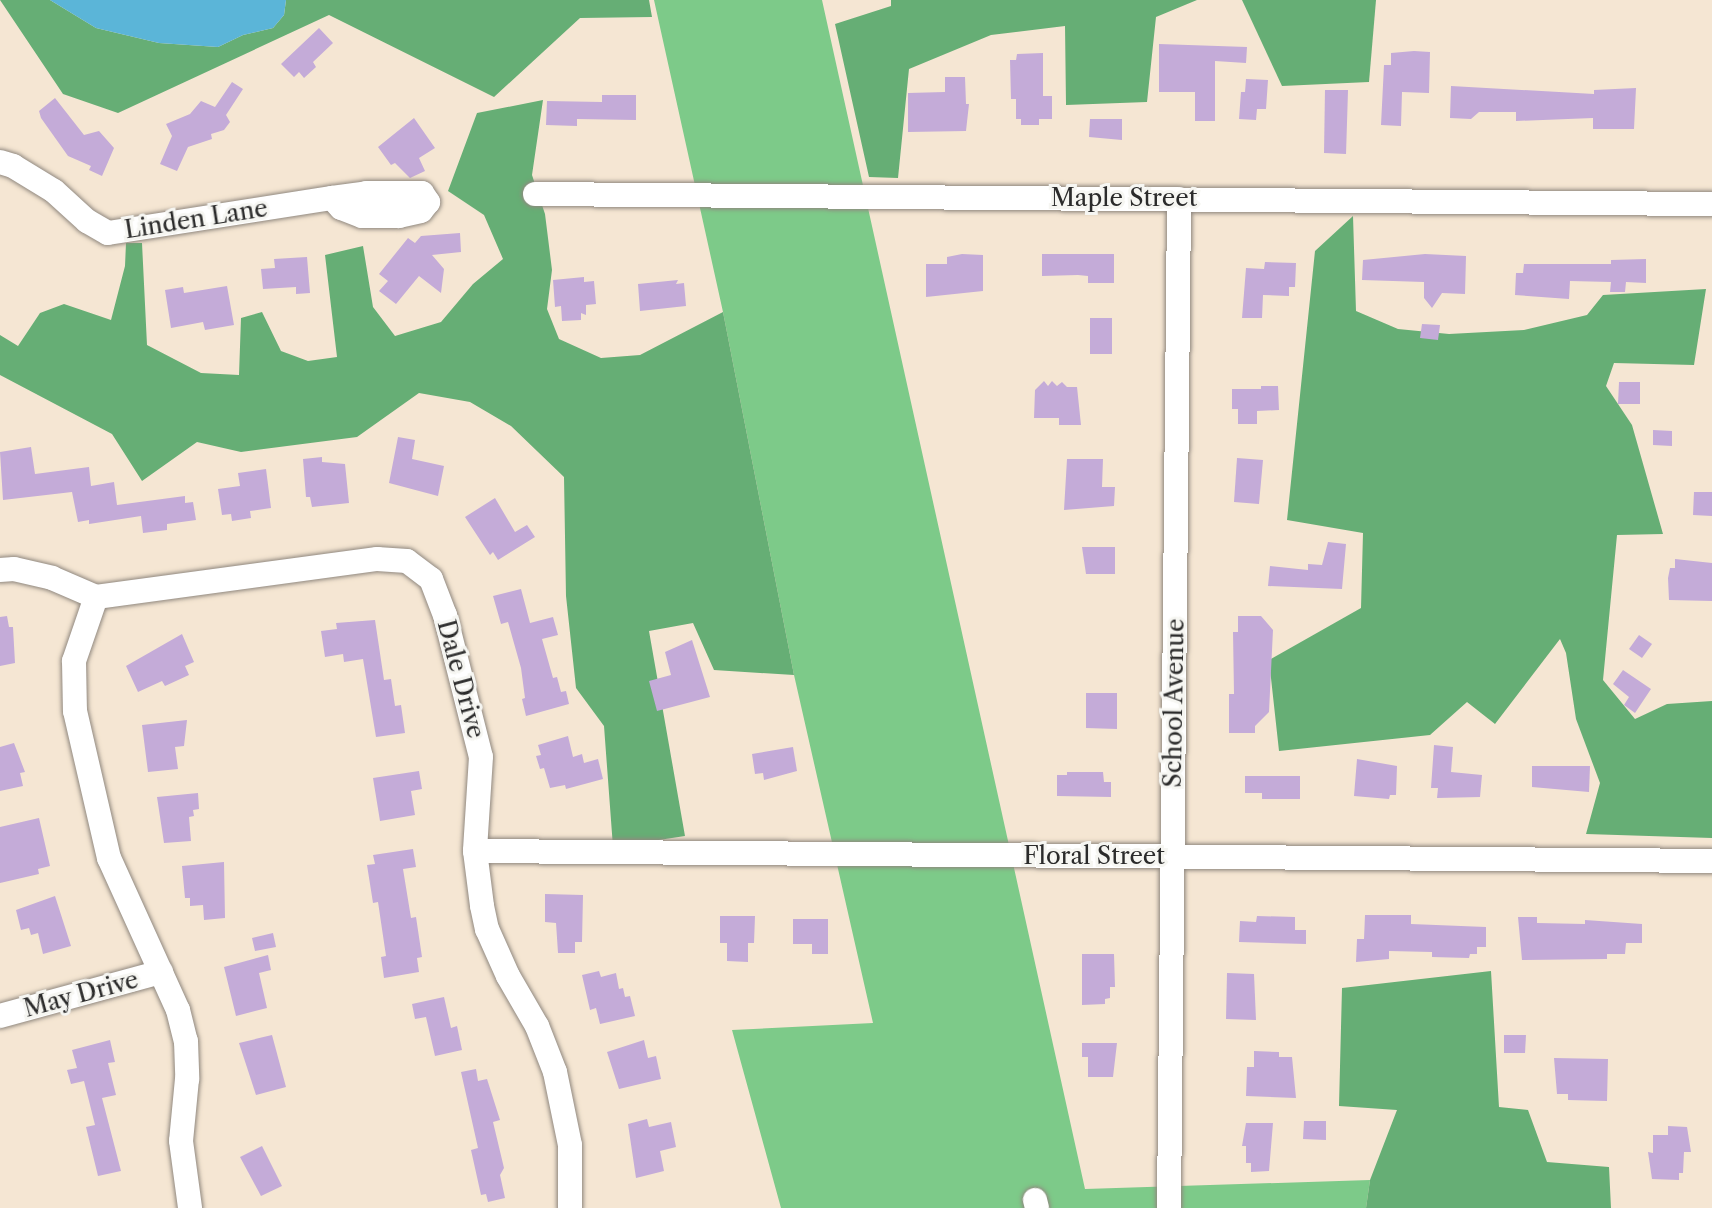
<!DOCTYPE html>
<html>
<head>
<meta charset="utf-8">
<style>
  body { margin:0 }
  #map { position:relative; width:1712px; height:1208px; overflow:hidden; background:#f5e6d3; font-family:"Libre Caslon Text",serif }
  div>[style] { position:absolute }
  .green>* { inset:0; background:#7dca89 }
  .forest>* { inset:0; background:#66ae75 }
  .water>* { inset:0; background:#5bb5d8 }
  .building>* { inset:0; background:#c4abd8 }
  .roads { filter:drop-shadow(0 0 2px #90887f) drop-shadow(0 0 2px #90887f) }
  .minor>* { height:24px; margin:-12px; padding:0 12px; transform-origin:12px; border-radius:12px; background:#fff }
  span { translate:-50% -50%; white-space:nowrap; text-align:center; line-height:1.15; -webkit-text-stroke:6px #f6f6f2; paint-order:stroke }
  .street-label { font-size:24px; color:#2b2b2b }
</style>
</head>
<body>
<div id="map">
  <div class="green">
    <i style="clip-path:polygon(654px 0,822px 0,1085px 1189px,1370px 1180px,1366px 1208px,781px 1208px,732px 1030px,873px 1023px,794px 675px,723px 312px)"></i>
  </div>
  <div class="forest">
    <i style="clip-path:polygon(0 0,50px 0,96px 28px,159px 43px,218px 47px,243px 35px,273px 28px,284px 15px,286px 0,649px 0,652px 17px,580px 18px,494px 97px,329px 15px,118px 113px,63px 94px)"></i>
    <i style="clip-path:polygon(891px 0,1197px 0,1156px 17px,1147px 102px,1066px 105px,1065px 26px,991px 35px,909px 69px,898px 178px,869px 177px,835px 24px,891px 6px)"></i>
    <i style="clip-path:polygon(1242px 0,1376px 0,1369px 82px,1282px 86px)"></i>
    <i style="clip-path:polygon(543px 100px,532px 175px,545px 214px,552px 270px,547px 309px,559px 339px,601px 358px,640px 355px,723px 312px,794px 675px,714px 670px,693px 623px,649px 631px,685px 836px,613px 847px,604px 726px,576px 688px,566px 596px,564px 477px,511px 426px,470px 402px,419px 393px,357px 437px,241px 452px,197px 442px,142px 481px,112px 434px,0 375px,0 335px,18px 346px,40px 313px,64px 304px,111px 320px,125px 266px,126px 243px,142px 243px,147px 345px,201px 373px,239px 375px,241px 318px,262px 312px,281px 351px,308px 361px,337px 357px,325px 255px,363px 246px,373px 307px,395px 336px,441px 322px,473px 284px,503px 259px,484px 215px,448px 191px,477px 113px)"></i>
    <i style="clip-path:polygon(1353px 216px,1356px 311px,1398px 329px,1449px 334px,1524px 330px,1587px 315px,1603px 295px,1706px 289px,1694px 365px,1614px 363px,1606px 386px,1632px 425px,1663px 534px,1617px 535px,1603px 680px,1635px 719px,1667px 704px,1712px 701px,1712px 838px,1586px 834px,1600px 783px,1576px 719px,1566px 653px,1560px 639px,1495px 724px,1467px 702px,1430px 735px,1279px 751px,1269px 660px,1361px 608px,1363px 533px,1287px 520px,1315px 251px)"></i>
    <i style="clip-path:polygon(1491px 971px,1499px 1107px,1528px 1110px,1547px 1162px,1609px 1167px,1611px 1208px,1366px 1208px,1370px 1180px,1397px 1110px,1339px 1106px,1342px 988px)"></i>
  </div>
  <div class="water">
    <i style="clip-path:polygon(50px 0,286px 0,284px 15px,273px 28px,243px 35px,218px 47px,159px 43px,96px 28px)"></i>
  </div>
  <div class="building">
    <i style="clip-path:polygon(319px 28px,333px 43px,313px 62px,316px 67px,304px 78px,299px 72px,294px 77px,281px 64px)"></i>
    <i style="clip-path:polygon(1159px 44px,1247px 47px,1246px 63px,1215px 61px,1215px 121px,1195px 121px,1195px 92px,1159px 92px)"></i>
    <i style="clip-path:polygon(1414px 51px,1430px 52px,1429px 93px,1402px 92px,1401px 126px,1381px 125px,1384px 65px,1391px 65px,1391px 53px)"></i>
    <i style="clip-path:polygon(1043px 53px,1043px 96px,1052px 96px,1052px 119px,1039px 119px,1039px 125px,1021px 125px,1021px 119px,1016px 119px,1016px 99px,1011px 99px,1010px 60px,1016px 60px,1017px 54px)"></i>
    <i style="clip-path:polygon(945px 77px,965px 77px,966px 104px,969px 104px,966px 131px,908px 132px,908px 93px,945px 92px)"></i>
    <i style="clip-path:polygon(1246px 79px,1268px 80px,1266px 109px,1257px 109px,1256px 120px,1239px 119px,1241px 92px,1245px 92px)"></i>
    <i style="clip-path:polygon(232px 82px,243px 89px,226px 115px,230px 122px,224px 130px,211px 134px,212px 139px,188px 147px,177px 171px,160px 164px,172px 136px,166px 124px,190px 114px,201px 101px,215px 107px)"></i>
    <i style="clip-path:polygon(1451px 86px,1594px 94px,1594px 90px,1636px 88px,1634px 129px,1593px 129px,1593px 118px,1516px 121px,1516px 112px,1479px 112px,1471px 119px,1450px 118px)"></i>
    <i style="clip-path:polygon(1325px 90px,1348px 90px,1346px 154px,1324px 153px)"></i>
    <i style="clip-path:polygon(602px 95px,636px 95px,636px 120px,577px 119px,577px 126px,546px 125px,547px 101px,602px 102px)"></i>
    <i style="clip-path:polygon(55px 98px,84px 135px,99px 131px,114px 148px,102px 176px,89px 170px,91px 166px,68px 156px,41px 118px,39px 111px)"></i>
    <i style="clip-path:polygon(414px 118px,435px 148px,419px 158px,425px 171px,410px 178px,395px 163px,391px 165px,378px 147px)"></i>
    <i style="clip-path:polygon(1090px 119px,1122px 119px,1122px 140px,1089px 137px)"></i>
    <i style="clip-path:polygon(460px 233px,461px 252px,432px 255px,444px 269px,441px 293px,419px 276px,396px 304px,379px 291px,388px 281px,379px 274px,408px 238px,415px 243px,421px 236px)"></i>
    <i style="clip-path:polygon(962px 254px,983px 255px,983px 291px,926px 297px,926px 264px,947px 264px,947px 257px)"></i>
    <i style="clip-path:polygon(1042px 254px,1114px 254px,1114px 283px,1088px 283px,1088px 276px,1078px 275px,1042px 276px)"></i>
    <i style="clip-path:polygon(1425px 254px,1466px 256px,1465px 294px,1442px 293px,1432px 308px,1424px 298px,1424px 282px,1362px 280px,1363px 260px)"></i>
    <i style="clip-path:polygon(307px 257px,310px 293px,296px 294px,296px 287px,263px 289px,261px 269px,275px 268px,274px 259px)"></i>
    <i style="clip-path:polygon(1646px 259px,1646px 283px,1626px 282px,1625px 292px,1610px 292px,1611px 282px,1570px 281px,1569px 299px,1515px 295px,1516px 273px,1523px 273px,1524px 264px,1611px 264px,1611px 260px)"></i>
    <i style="clip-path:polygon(1265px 262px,1296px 263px,1295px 287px,1289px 287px,1289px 296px,1263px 295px,1262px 318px,1242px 318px,1246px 268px,1264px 269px)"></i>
    <i style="clip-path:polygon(584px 277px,584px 282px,594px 281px,596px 304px,586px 305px,586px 315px,581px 313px,581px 320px,562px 321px,561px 306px,555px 307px,553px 280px)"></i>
    <i style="clip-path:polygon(678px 280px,676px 284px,684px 283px,686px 306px,640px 311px,638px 284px)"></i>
    <i style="clip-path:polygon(227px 286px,234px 325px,205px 330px,203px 322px,171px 328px,165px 290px,183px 287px,184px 293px)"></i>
    <i style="clip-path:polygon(1090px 318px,1112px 318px,1112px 354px,1090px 354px)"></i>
    <i style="clip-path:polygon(1422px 324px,1440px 325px,1438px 340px,1420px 338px)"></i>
    <i style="clip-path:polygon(1044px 381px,1048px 386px,1052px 381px,1057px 386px,1062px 382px,1067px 387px,1077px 387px,1081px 425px,1059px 425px,1059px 418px,1034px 418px,1035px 390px)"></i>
    <i style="clip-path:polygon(1619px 382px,1640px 382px,1640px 404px,1618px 404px)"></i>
    <i style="clip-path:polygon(1261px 386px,1278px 386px,1279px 410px,1257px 411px,1257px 424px,1238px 424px,1238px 409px,1232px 409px,1232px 389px,1261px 389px)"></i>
    <i style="clip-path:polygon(1653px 430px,1672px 431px,1672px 446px,1653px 445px)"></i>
    <i style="clip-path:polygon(398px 437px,415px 440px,412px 459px,444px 466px,438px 496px,389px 483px)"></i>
    <i style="clip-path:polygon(31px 447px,35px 474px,89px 467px,91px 486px,114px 482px,117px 505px,185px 496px,185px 503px,193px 502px,196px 520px,167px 524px,167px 530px,143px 533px,141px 516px,89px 524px,89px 520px,78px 522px,72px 492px,3px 500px,0 452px)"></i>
    <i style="clip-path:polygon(322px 457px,322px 462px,345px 464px,349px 503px,312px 507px,310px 497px,306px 497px,303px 459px)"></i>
    <i style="clip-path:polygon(1237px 458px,1263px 460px,1259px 504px,1234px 502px)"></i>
    <i style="clip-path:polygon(1067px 459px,1103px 459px,1102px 487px,1115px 487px,1114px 506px,1064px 510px)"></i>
    <i style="clip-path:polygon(266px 469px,271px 508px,250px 511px,251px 518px,232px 521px,231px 514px,222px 515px,218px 489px,240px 486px,238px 473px)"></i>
    <i style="clip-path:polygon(1694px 492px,1712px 492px,1712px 516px,1693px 515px)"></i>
    <i style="clip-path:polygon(495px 498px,515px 532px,527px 525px,535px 537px,498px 560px,493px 552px,490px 555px,465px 517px)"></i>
    <i style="clip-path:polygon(1328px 542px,1346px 544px,1342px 589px,1268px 586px,1270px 566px,1308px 570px,1308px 564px,1322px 565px)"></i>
    <i style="clip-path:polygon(1082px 547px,1115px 547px,1115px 574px,1086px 574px)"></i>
    <i style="clip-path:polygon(1675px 559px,1712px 563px,1712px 601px,1669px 600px,1668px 578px,1670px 568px,1675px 568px)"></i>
    <i style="clip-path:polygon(521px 589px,530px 623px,553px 617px,558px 635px,542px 639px,553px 678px,557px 677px,561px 692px,566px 691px,569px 704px,526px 716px,522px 699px,525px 698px,521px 668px,508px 622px,501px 624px,493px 596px)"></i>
    <i style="clip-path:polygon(7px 616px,9px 627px,13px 627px,15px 663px,0 666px,0 617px)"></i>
    <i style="clip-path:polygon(1238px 616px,1261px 616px,1273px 630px,1269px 712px,1255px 726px,1255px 733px,1229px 733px,1229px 694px,1234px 694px,1233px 632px,1238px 632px)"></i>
    <i style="clip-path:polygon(375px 620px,384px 680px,391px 679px,395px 706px,401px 705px,405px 733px,376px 737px,363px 659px,344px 662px,343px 654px,325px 657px,321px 631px,337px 629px,336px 623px)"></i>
    <i style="clip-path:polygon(182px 634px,194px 662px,185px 666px,189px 675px,165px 686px,162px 681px,138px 692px,126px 666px)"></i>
    <i style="clip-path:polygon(1639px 635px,1652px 644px,1642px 658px,1629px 649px)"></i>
    <i style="clip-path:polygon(692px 640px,710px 697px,657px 711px,649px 681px,671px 675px,665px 652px)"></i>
    <i style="clip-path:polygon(1623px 670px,1651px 689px,1635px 713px,1624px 705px,1629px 697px,1613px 684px)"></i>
    <i style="clip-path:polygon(1086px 693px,1117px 693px,1117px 729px,1086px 728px)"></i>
    <i style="clip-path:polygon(187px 720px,184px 746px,175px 747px,178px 769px,148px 772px,142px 725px)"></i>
    <i style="clip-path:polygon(568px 736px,573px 757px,582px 754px,584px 763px,598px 759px,603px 779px,566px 789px,565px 785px,550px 788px,544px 768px,540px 769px,536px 756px,541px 755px,538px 745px)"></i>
    <i style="clip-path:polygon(14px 743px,25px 772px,20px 773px,23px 786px,0 791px,0 747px)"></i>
    <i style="clip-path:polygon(1434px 745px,1453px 747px,1451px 772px,1482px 775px,1480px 797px,1437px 798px,1438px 788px,1431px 788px)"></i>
    <i style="clip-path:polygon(793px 747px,797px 771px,764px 780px,763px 773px,755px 774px,752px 754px)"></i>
    <i style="clip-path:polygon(1357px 759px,1397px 766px,1396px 795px,1390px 795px,1389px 799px,1354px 796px)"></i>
    <i style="clip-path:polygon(1532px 766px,1590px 766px,1589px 792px,1532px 787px)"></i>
    <i style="clip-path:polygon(419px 771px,422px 789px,411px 791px,415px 815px,380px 821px,373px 778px)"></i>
    <i style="clip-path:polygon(1067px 772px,1103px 772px,1104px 782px,1111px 782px,1111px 797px,1057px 796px,1057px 775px,1067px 775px)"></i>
    <i style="clip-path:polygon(1245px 776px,1300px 776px,1300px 799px,1262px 799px,1262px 793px,1245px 793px)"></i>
    <i style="clip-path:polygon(198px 793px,199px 809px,193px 810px,194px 816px,189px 817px,191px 841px,164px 843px,157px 797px)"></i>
    <i style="clip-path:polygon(39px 818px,50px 866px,38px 869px,39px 874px,0 883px,0 827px)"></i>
    <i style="clip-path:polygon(413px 849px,416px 867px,403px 869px,411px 918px,416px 917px,422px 957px,417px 958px,419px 972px,384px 978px,381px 957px,386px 956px,378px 902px,373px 903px,367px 865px,375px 864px,373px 855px)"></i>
    <i style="clip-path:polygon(224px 862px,225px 918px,204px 920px,203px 905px,190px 906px,190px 898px,185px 898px,182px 866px)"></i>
    <i style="clip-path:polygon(545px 894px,583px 895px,582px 942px,575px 942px,575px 953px,558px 953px,556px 923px,545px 922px)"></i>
    <i style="clip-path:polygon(55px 896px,71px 946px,43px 954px,38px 933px,31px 935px,29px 928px,21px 930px,16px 910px)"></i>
    <i style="clip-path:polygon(1365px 915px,1411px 915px,1411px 924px,1486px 927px,1486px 947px,1477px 947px,1477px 954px,1470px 954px,1469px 958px,1432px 957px,1432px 952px,1389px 951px,1389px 959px,1356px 962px,1357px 939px,1364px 939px)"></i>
    <i style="clip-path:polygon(720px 916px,755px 916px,754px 943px,748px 943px,748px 962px,727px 961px,727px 943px,720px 943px)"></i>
    <i style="clip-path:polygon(1257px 916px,1295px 917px,1295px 930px,1306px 930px,1306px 944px,1239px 942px,1240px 921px,1256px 922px)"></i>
    <i style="clip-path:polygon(1518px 917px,1537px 917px,1537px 923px,1585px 924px,1585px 920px,1642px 924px,1642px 943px,1626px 943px,1625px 954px,1607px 954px,1607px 959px,1522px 960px)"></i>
    <i style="clip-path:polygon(793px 919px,828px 919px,828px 954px,812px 954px,812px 944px,793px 944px)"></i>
    <i style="clip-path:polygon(273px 933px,276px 947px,255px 951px,252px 938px)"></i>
    <i style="clip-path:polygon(1082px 954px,1114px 954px,1115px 987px,1110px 987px,1110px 998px,1105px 999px,1105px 1004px,1082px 1005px)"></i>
    <i style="clip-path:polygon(268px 955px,271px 970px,259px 973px,267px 1008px,236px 1016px,224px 967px)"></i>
    <i style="clip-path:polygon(599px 971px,601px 977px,616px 973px,619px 989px,623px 988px,625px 997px,630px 996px,635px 1016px,600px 1024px,596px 1008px,590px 1010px,582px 975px)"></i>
    <i style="clip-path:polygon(1227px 973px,1254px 974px,1256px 1020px,1226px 1019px)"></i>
    <i style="clip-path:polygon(444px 997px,451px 1028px,457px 1026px,462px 1050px,435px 1056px,426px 1017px,415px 1019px,412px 1004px)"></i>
    <i style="clip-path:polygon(272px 1035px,286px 1087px,256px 1095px,239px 1043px)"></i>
    <i style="clip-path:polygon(1504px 1035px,1526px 1035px,1525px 1053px,1504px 1053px)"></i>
    <i style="clip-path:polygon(110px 1040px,115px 1062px,108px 1063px,116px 1095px,102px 1098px,121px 1171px,98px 1176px,86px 1127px,95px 1125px,84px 1081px,71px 1084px,67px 1070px,77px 1068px,72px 1050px)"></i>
    <i style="clip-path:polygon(644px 1040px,648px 1058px,656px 1056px,661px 1079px,619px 1089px,607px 1052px)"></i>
    <i style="clip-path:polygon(1082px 1043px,1117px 1043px,1113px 1077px,1088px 1077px,1088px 1057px,1082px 1057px)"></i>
    <i style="clip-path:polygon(1254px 1051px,1279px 1052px,1279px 1057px,1292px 1057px,1296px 1098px,1246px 1096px,1247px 1067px,1254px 1067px)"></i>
    <i style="clip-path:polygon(1554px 1058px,1608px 1059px,1607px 1101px,1568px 1100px,1568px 1094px,1557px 1094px)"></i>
    <i style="clip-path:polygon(476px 1069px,478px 1081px,487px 1079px,500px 1120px,493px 1122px,504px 1168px,500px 1175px,505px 1198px,488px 1202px,486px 1194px,481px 1195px,471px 1150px,478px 1148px,461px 1072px)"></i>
    <i style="clip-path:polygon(647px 1119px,649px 1127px,671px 1122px,676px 1147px,660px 1151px,664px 1171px,636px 1178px,628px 1124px)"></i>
    <i style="clip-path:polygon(1304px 1121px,1326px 1121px,1326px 1140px,1303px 1139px)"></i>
    <i style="clip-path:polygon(1246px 1123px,1273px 1123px,1269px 1171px,1251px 1172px,1251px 1163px,1246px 1163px,1246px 1146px,1242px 1146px)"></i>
    <i style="clip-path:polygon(1668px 1126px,1687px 1127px,1691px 1152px,1684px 1152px,1683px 1173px,1679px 1173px,1679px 1180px,1652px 1179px,1648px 1152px,1653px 1153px,1653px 1135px,1668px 1135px)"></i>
    <i style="clip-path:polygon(262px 1146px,282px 1186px,261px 1196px,240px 1157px)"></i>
  </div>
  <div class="roads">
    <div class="minor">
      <i style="left:0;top:162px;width:14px;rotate:17deg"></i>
      <i style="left:13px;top:166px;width:48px;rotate:31.4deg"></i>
      <i style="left:54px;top:191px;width:45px;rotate:42.3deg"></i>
      <i style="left:87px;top:221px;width:24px;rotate:30deg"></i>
      <i style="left:108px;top:233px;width:227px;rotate:-8.9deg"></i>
      <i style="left:332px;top:198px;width:34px;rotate:-8deg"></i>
      <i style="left:366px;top:193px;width:56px"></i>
      <i style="left:422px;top:193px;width:11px;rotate:56deg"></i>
      <i style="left:428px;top:202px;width:11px;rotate:128deg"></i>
      <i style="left:421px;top:211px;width:23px;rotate:167deg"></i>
      <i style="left:399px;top:216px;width:37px;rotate:180deg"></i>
      <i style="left:362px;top:216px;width:22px;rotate:-159deg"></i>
      <i style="left:341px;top:208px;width:13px;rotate:-132deg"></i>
      <i style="left:535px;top:194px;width:1177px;rotate:0.49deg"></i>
      <i style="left:0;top:570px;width:14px;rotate:-4deg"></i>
      <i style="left:14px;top:569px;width:39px;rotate:13deg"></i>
      <i style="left:52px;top:578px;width:48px;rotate:23.4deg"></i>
      <i style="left:96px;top:597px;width:284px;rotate:-7.7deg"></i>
      <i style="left:377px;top:559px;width:30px;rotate:4deg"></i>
      <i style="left:407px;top:561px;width:30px;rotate:37deg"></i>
      <i style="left:431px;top:579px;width:39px;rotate:69deg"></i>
      <i style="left:445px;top:615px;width:146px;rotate:75.8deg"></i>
      <i style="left:481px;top:757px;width:94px;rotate:93.7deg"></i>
      <i style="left:475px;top:851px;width:55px;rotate:82.7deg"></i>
      <i style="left:482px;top:906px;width:24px;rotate:78deg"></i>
      <i style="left:487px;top:929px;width:51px;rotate:65.9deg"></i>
      <i style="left:508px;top:976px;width:58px;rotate:59.9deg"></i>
      <i style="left:537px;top:1026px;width:49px;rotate:68.6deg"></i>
      <i style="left:555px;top:1072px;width:75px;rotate:78.4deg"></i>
      <i style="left:570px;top:1145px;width:63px;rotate:90deg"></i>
      <i style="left:96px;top:597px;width:68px;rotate:109deg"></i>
      <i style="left:74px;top:661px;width:50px;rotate:88.9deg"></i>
      <i style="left:75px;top:711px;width:151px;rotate:77deg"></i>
      <i style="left:109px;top:858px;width:167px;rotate:65.6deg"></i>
      <i style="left:178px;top:1010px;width:32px;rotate:76deg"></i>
      <i style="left:186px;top:1041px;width:38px;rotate:88deg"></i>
      <i style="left:187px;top:1079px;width:62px;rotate:95.5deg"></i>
      <i style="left:181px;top:1141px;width:68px;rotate:82.3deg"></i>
      <i style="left:475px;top:851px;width:1237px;rotate:0.46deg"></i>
      <i style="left:0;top:1016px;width:167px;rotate:-15.3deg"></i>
      <i style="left:1035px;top:1200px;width:8px;rotate:76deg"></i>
      <i style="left:1169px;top:1208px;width:1009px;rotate:-89.43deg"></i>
    </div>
  </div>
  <div class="street-label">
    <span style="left:1124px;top:198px">Maple Street</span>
    <span style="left:196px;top:219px;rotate:-9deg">Linden Lane</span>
    <span style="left:461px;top:679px;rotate:75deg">Dale Drive</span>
    <span style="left:1174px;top:703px;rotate:-89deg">School Avenue</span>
    <span style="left:1094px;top:856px">Floral Street</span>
    <span style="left:81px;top:994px;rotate:-15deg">May Drive</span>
  </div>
</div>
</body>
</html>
